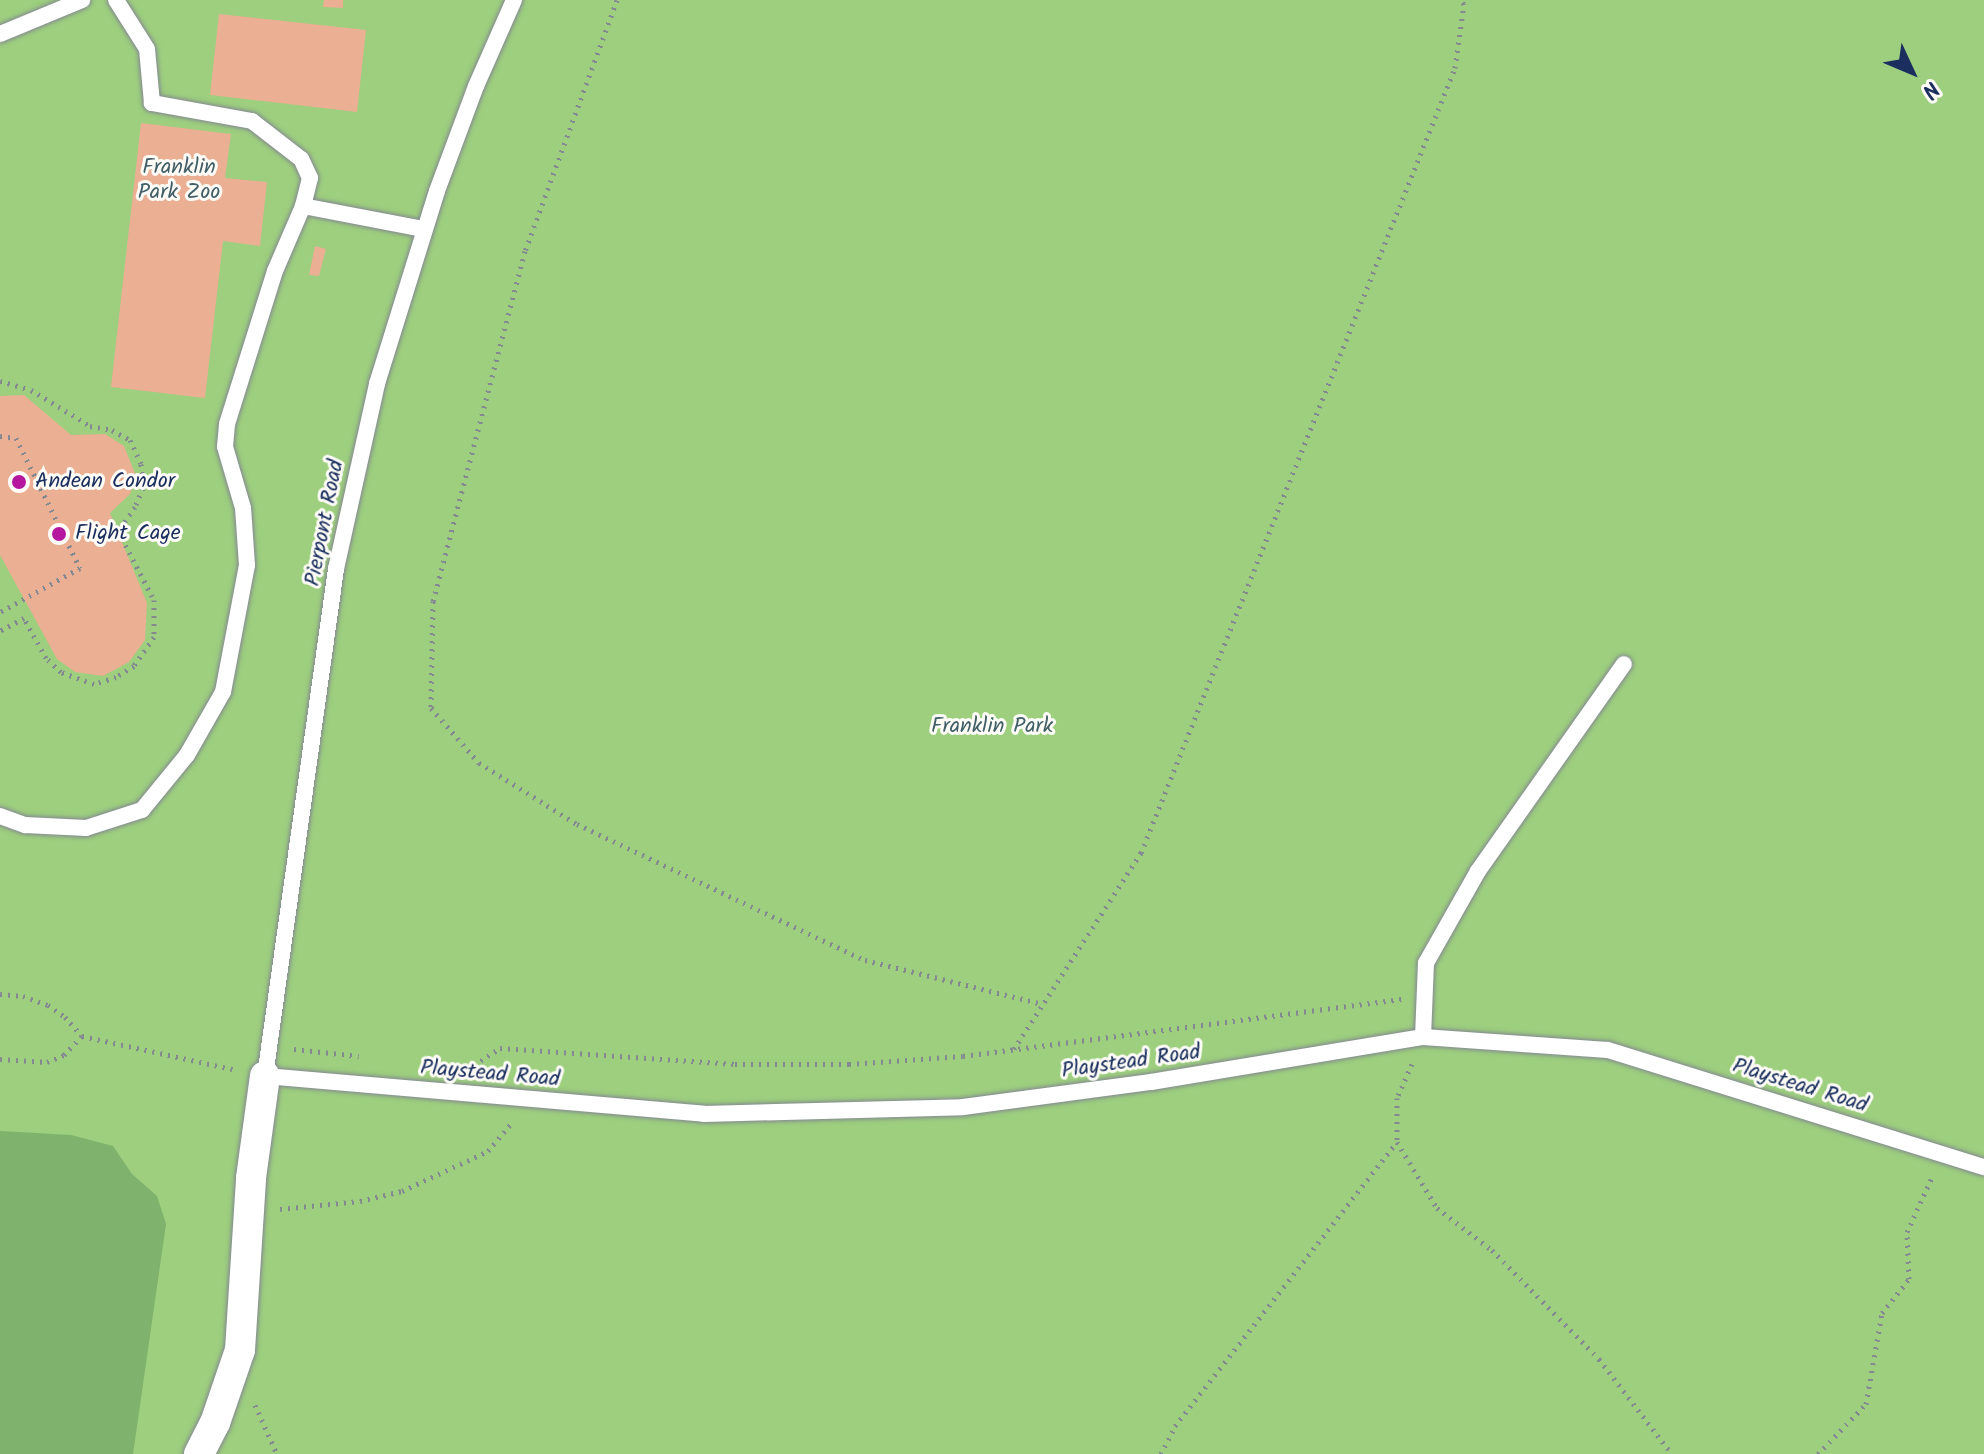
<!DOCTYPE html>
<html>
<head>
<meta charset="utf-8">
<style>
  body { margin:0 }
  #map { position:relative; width:1984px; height:1454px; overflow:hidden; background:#eee2c4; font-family:Kalam,sans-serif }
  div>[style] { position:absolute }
  .green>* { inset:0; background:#9dcf7e }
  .forest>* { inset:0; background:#7eb26d }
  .building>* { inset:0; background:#ebaf93 }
  .path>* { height:5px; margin-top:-2.5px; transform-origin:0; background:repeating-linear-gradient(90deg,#848891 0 2px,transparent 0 8px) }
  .roads { filter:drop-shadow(0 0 2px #848891) drop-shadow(0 0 2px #848891) }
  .lane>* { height:16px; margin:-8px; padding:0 8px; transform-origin:8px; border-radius:8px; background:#fff }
  .street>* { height:30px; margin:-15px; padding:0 15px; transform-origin:15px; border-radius:15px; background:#fff }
  .dots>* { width:22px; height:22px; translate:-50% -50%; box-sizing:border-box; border:4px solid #fdfcf7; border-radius:50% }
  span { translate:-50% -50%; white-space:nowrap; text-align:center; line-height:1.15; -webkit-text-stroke:6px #fdfcf7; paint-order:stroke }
  .park-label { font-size:22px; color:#425f68 }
  .poi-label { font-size:22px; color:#1b2f5e }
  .left { translate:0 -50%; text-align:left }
  .street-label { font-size:22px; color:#1b2f5e }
  .north { position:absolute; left:1872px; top:32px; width:80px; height:80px; -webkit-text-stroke:6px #fdfcf7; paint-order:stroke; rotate:134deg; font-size:22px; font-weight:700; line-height:32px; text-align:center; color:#1b2f5e }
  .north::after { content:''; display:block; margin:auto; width:28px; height:36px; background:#1b2f5e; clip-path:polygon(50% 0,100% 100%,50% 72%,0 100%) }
</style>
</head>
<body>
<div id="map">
  <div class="green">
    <i style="clip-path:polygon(0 0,1984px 0,1984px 1454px,0 1454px)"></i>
  </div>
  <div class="forest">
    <i style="clip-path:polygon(0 1131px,71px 1135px,113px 1146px,132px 1174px,157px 1196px,166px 1224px,133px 1454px,0 1454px)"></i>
  </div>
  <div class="building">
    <i style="clip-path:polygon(324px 0,343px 0,343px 8px,323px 7px)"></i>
    <i style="clip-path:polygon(219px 14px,366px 30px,357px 112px,210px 95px)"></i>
    <i style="clip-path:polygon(141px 123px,231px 134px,225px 178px,267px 182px,260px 246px,223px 241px,205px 398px,111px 387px)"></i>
    <i style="clip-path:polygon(315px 246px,326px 249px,319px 276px,309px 275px)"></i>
    <i style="clip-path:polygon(24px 395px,71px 435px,105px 434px,124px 446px,136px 476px,130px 494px,110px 513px,147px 603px,145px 640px,129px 662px,103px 676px,75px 672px,57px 659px,0 555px,0 396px)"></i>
  </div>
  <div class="path">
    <i style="left:617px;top:0;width:267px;rotate:110.1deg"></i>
    <i style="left:525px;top:251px;width:362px;rotate:104.7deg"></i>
    <i style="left:433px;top:601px;width:107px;rotate:91.1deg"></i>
    <i style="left:431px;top:708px;width:73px;rotate:48.9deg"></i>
    <i style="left:479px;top:763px;width:115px;rotate:31.9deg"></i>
    <i style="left:577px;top:824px;width:318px;rotate:25.3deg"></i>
    <i style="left:865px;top:960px;width:183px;rotate:13.9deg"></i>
    <i style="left:0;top:381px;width:32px;rotate:16deg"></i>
    <i style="left:31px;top:390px;width:69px;rotate:31.4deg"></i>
    <i style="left:90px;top:426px;width:22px;rotate:10deg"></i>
    <i style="left:112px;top:430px;width:21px;rotate:29deg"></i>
    <i style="left:130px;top:440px;width:26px;rotate:65deg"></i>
    <i style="left:141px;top:464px;width:24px;rotate:85deg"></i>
    <i style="left:143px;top:488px;width:21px;rotate:113deg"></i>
    <i style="left:135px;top:507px;width:29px;rotate:125deg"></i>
    <i style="left:118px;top:531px;width:78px;rotate:62.4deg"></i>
    <i style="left:154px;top:600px;width:37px;rotate:90deg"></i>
    <i style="left:154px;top:637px;width:35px;rotate:125deg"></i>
    <i style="left:134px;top:666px;width:21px;rotate:149deg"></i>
    <i style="left:116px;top:677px;width:23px;rotate:162deg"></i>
    <i style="left:94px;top:684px;width:35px;rotate:-160deg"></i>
    <i style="left:61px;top:672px;width:21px;rotate:-137deg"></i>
    <i style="left:46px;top:658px;width:46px;rotate:-118.8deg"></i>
    <i style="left:24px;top:618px;width:27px;rotate:152deg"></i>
    <i style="left:0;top:436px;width:16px;rotate:7deg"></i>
    <i style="left:16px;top:438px;width:145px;rotate:63.8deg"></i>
    <i style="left:80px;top:568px;width:91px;rotate:151.2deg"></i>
    <i style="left:0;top:994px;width:23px;rotate:5deg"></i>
    <i style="left:23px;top:996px;width:27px;rotate:20deg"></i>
    <i style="left:48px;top:1005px;width:21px;rotate:35deg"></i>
    <i style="left:65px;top:1017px;width:25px;rotate:48deg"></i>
    <i style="left:82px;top:1036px;width:159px;rotate:12.4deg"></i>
    <i style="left:294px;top:1049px;width:65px;rotate:6.1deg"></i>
    <i style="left:1014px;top:1049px;width:234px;rotate:-57.1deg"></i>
    <i style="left:1141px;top:853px;width:845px;rotate:-68.2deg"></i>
    <i style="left:1455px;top:68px;width:65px;rotate:-82deg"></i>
    <i style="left:1464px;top:4px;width:5px;rotate:-127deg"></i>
    <i style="left:0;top:1059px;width:47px;rotate:3.7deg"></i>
    <i style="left:47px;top:1062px;width:18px;rotate:-22deg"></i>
    <i style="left:64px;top:1055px;width:26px;rotate:-47deg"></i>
    <i style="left:1412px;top:1064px;width:37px;rotate:114deg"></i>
    <i style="left:1397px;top:1098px;width:44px;rotate:90deg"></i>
    <i style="left:1397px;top:1142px;width:77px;rotate:58.8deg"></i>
    <i style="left:1437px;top:1208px;width:69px;rotate:37.4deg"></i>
    <i style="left:1492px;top:1250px;width:153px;rotate:45.5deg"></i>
    <i style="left:1599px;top:1359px;width:120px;rotate:52.5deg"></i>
    <i style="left:461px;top:1066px;width:13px;rotate:-4deg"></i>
    <i style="left:474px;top:1065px;width:31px;rotate:-33deg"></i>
    <i style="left:500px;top:1048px;width:236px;rotate:3.9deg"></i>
    <i style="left:735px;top:1064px;width:114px"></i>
    <i style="left:849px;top:1064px;width:114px;rotate:-4deg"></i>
    <i style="left:963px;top:1056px;width:442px;rotate:-7.4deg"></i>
    <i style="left:280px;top:1209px;width:80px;rotate:-5.7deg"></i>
    <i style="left:360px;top:1201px;width:43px;rotate:-13.4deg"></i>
    <i style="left:402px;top:1191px;width:95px;rotate:-24.9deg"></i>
    <i style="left:488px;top:1151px;width:39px;rotate:-50deg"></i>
    <i style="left:255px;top:1405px;width:54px;rotate:65.8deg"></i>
    <i style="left:1161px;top:1454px;width:31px;rotate:-63deg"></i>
    <i style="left:1175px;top:1426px;width:360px;rotate:-52deg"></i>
    <i style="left:1818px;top:1454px;width:69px;rotate:-46.2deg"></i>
    <i style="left:1866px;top:1404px;width:92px;rotate:-80deg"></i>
    <i style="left:1882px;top:1313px;width:43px;rotate:-51.5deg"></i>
    <i style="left:1909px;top:1279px;width:47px;rotate:-92.4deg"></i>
    <i style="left:1907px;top:1232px;width:63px;rotate:-65.5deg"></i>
  </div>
  <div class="roads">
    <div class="lane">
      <i style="left:514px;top:0;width:94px;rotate:113.8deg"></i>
      <i style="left:476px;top:86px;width:112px;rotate:110.4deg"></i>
      <i style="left:437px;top:191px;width:202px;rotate:107.3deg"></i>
      <i style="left:377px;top:384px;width:189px;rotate:102.5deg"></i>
      <i style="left:336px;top:569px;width:512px;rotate:97.97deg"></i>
      <i style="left:265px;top:1076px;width:441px;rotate:4.9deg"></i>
      <i style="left:704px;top:1114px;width:259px;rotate:-1.5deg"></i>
      <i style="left:963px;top:1107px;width:190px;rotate:-7.6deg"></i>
      <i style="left:1151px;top:1082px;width:276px;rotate:-9.4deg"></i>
      <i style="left:1423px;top:1037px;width:185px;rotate:4deg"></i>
      <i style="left:1608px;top:1050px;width:394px;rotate:17.3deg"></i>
      <i style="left:0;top:34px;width:89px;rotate:-22.5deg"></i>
      <i style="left:303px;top:206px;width:123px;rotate:10.8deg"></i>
      <i style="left:0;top:816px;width:27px;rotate:20deg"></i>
      <i style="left:25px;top:825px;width:61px;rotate:2.8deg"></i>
      <i style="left:86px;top:828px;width:59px;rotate:-17.8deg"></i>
      <i style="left:142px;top:810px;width:71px;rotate:-50.7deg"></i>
      <i style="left:187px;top:755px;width:73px;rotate:-60.3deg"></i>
      <i style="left:223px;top:692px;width:129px;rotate:-79.3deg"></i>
      <i style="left:247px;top:565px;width:57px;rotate:-94deg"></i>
      <i style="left:243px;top:508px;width:64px;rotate:-106.4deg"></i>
      <i style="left:225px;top:447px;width:23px;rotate:-85deg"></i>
      <i style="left:227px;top:424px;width:160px;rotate:-72.6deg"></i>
      <i style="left:275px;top:271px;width:71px;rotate:-66.7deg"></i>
      <i style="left:303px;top:206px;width:29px;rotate:-76deg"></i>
      <i style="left:310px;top:178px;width:21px;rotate:-115deg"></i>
      <i style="left:301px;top:159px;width:62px;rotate:-142.2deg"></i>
      <i style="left:252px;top:121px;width:102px;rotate:-169.8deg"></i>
      <i style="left:152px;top:103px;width:54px;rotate:-95.3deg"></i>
      <i style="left:147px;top:49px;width:58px;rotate:-122.3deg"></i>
      <i style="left:1423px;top:1037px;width:74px;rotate:-87.7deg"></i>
      <i style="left:1426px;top:963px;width:106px;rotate:-60.5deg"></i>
      <i style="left:1478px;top:871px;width:253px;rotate:-54.8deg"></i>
    </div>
    <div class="street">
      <i style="left:199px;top:1454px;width:35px;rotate:-63deg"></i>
      <i style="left:215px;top:1423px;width:77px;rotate:-71.1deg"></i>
      <i style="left:240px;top:1350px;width:172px;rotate:-86.3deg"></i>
      <i style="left:251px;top:1178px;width:103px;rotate:-82.2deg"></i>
    </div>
  </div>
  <div class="dots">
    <i style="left:19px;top:482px;background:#b5179e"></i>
    <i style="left:59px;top:534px;background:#b5179e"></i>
  </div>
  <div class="park-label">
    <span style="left:179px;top:180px">Franklin<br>Park Zoo</span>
    <span style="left:992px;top:727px">Franklin Park</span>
  </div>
  <div class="poi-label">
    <span class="left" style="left:35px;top:482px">Andean Condor</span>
    <span class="left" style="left:75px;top:534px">Flight Cage</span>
  </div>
  <div class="street-label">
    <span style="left:325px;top:523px;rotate:-79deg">Pierpont Road</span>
    <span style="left:1131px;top:1062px;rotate:-8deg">Playstead Road</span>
    <span style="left:490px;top:1074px;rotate:5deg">Playstead Road</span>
    <span style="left:1800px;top:1086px;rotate:17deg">Playstead Road</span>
  </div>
  <div class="north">N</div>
</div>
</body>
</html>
